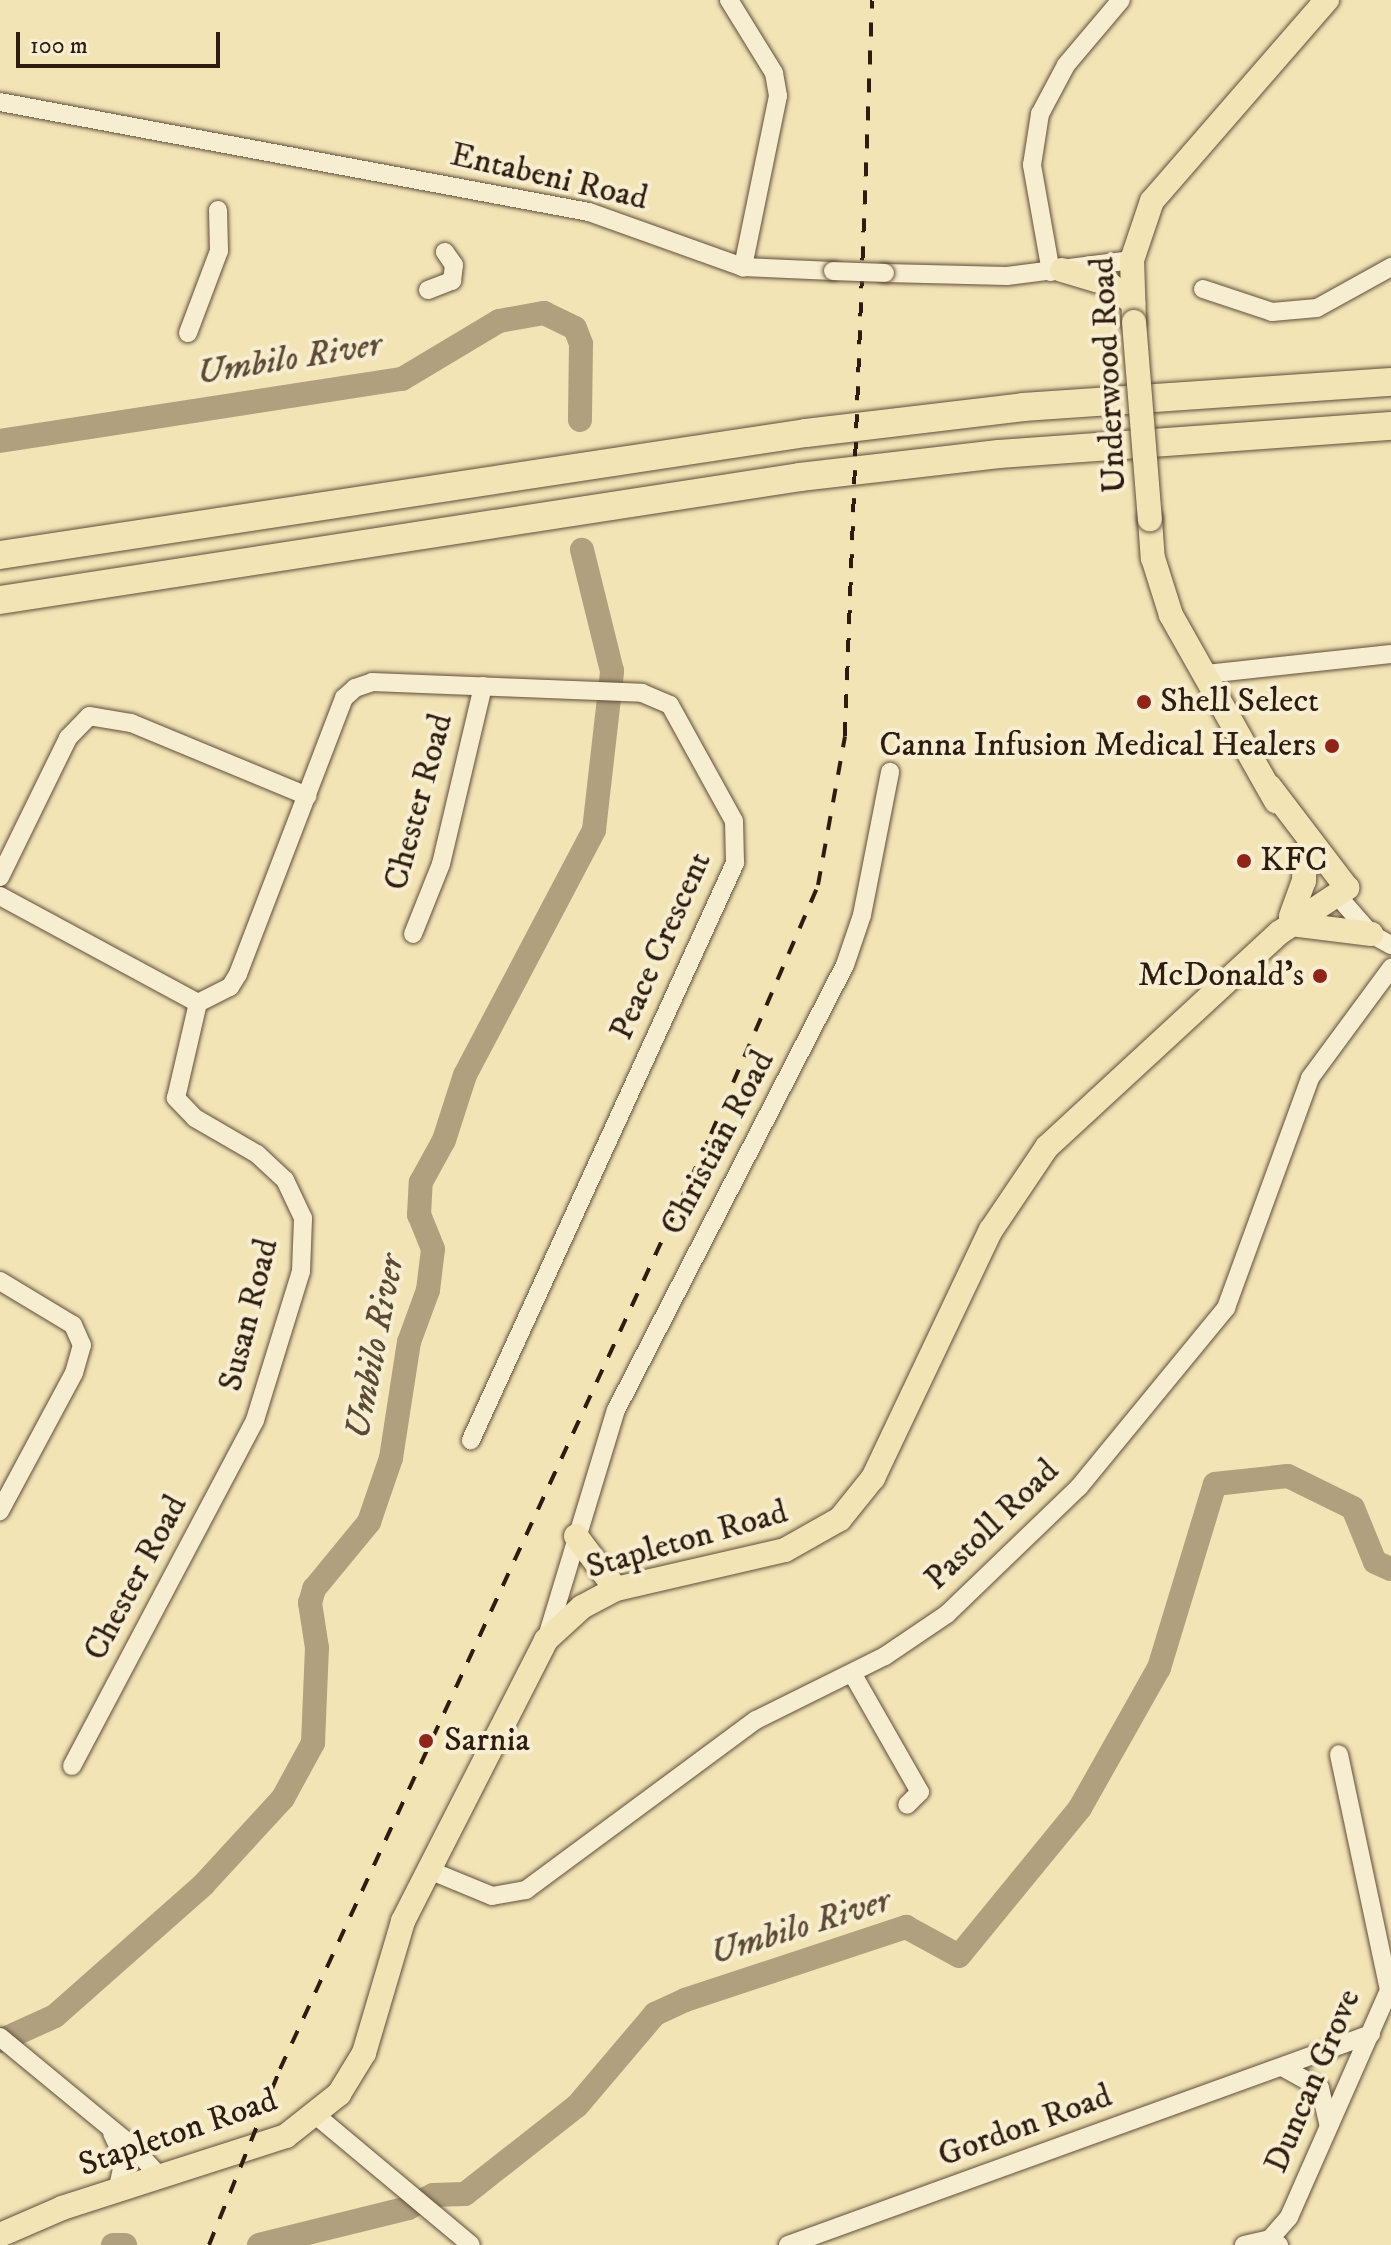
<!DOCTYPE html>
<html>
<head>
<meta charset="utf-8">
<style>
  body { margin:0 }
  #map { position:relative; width:1391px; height:2245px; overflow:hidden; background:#f3e4b6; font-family:"IM FELL DW Pica",serif }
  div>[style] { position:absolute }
  .river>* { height:24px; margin:-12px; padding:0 12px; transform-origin:12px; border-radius:12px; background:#b0a07e }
  .roads { filter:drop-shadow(0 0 2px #604e3a) drop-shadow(0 0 2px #604e3a) }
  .minor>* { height:18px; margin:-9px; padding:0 9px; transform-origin:9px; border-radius:9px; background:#f7edd0 }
  .major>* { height:24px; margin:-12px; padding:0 12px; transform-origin:12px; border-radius:12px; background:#f3e4b6 }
  .highway>* { height:28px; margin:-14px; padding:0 14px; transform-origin:14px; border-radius:14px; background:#f3e4b6 }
  .rail>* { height:4px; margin-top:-2px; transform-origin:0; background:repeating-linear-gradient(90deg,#2f1c10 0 14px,transparent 0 28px) }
  .bridges { filter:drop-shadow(0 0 2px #604e3a) drop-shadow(0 0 2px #604e3a) }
  .minor-bridge>* { height:18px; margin:-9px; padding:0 9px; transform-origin:9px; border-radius:9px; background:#f7edd0 }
  .major-bridge>* { height:24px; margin:-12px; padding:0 12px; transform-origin:12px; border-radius:12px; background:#f3e4b6 }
  .dots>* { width:22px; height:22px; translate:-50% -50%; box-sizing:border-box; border:4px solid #f7edd0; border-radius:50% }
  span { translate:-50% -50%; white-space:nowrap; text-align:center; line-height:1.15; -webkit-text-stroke:8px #f7edd0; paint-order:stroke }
  .street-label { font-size:34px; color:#2f1c10 }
  .poi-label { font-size:34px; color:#2f1c10 }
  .left { translate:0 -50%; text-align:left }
  .right { translate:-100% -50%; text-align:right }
  .water-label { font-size:36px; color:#5c4a36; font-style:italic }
  .scale { position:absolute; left:16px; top:32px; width:204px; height:36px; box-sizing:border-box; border:4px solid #2f1c10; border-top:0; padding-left:10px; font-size:24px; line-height:28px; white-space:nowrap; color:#2f1c10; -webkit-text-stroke:6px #f7edd0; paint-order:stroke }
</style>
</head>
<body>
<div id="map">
  <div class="river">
    <i style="left:0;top:441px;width:407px;rotate:-8.8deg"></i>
    <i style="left:402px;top:379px;width:113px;rotate:-30.9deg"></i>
    <i style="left:499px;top:321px;width:46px;rotate:-10.1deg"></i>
    <i style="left:544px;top:313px;width:34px;rotate:26deg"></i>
    <i style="left:575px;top:328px;width:17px;rotate:69deg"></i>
    <i style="left:581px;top:344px;width:76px;rotate:90.8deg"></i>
    <i style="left:0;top:2041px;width:60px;rotate:-24.4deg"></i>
    <i style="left:55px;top:2016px;width:199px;rotate:-41.5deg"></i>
    <i style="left:204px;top:1884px;width:117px;rotate:-47.4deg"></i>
    <i style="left:283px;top:1798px;width:63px;rotate:-61.4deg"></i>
    <i style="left:313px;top:1743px;width:95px;rotate:-87.6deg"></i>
    <i style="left:317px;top:1648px;width:46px;rotate:-98.8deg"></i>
    <i style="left:310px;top:1603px;width:15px;rotate:-74deg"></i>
    <i style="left:314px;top:1589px;width:87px;rotate:-50.6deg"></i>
    <i style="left:369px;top:1522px;width:68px;rotate:-71deg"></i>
    <i style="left:391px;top:1458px;width:117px;rotate:-81.2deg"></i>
    <i style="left:409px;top:1342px;width:55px;rotate:-69.9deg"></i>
    <i style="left:428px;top:1290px;width:41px;rotate:-83deg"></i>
    <i style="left:433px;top:1249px;width:37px;rotate:-112deg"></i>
    <i style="left:419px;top:1215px;width:33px;rotate:-87deg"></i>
    <i style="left:421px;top:1182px;width:48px;rotate:-61.3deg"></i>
    <i style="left:444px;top:1140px;width:68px;rotate:-72.1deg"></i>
    <i style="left:465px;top:1075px;width:277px;rotate:-62.2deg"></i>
    <i style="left:594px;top:830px;width:160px;rotate:-83.5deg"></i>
    <i style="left:612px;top:671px;width:125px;rotate:-103.9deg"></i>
    <i style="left:113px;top:2245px;width:12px"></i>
    <i style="left:259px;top:2245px;width:154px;rotate:-13.9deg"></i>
    <i style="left:408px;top:2208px;width:28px;rotate:-27deg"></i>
    <i style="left:433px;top:2195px;width:32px;rotate:-2deg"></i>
    <i style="left:465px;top:2194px;width:142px;rotate:-38.2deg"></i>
    <i style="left:577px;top:2106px;width:121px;rotate:-49.7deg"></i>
    <i style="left:655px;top:2014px;width:33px;rotate:-25deg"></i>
    <i style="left:685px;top:2000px;width:233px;rotate:-18.3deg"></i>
    <i style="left:906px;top:1927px;width:60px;rotate:28.7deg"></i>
    <i style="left:959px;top:1956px;width:191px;rotate:-50.7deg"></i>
    <i style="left:1080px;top:1808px;width:161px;rotate:-60.6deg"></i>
    <i style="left:1159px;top:1668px;width:192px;rotate:-73.1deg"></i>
    <i style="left:1215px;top:1484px;width:73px;rotate:-6.3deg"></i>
    <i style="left:1288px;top:1476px;width:72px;rotate:26.2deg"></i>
    <i style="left:1353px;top:1508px;width:58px;rotate:67.8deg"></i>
    <i style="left:1375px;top:1562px;width:17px;rotate:24deg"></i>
  </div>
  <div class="roads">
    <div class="minor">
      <i style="left:729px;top:0;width:86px;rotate:58.3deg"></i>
      <i style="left:774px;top:73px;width:23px;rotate:80deg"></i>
      <i style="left:778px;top:96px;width:175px;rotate:101.6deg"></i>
      <i style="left:0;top:102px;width:599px;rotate:10.58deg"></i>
      <i style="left:589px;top:212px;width:164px;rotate:19.7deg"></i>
      <i style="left:743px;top:267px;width:90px;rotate:2.5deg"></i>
      <i style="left:1051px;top:272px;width:109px;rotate:-100.1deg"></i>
      <i style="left:1032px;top:165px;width:52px;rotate:-81.1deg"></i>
      <i style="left:1040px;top:114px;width:55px;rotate:-62deg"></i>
      <i style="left:1066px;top:65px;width:85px;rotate:-49.8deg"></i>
      <i style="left:885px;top:273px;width:122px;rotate:1.4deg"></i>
      <i style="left:1007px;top:276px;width:126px;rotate:-7.3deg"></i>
      <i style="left:1203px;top:289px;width:73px;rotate:18.4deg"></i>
      <i style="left:1272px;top:312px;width:45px;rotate:-5.1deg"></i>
      <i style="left:1317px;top:308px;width:85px;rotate:-29deg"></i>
      <i style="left:428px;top:290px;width:26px;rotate:-21deg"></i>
      <i style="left:452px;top:281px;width:16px;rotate:-83deg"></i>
      <i style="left:454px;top:265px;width:16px;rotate:-125deg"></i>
      <i style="left:188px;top:333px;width:88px;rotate:-69.3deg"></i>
      <i style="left:219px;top:251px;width:41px;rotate:-91.4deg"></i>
      <i style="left:1206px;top:674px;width:186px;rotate:-6.2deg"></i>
      <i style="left:0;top:877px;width:155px;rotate:-63.9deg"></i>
      <i style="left:68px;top:738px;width:30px;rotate:-46deg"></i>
      <i style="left:89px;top:716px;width:43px;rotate:9.5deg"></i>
      <i style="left:131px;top:723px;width:191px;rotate:22.5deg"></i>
      <i style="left:1336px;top:894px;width:53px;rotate:48.8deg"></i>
      <i style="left:1371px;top:934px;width:23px;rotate:29deg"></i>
      <i style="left:0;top:896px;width:225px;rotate:28.4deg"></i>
      <i style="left:198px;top:1003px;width:36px;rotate:-27deg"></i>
      <i style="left:230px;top:987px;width:15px;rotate:-58deg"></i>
      <i style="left:238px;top:974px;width:296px;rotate:-69deg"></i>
      <i style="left:344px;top:698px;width:15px;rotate:-42deg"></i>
      <i style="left:355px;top:688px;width:18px;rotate:-19deg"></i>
      <i style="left:372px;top:682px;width:270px;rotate:2.3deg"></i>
      <i style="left:642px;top:693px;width:30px;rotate:23deg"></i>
      <i style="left:670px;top:705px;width:132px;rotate:61.1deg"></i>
      <i style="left:734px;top:821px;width:42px;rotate:88.6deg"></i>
      <i style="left:735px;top:863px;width:635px;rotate:114.59deg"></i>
      <i style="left:413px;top:934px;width:75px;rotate:-68.2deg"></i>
      <i style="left:441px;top:864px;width:183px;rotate:-76.7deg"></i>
      <i style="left:0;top:1281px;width:85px;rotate:31.1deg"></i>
      <i style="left:73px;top:1325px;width:22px;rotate:66deg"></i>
      <i style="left:82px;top:1345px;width:29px;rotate:106deg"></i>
      <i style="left:74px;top:1373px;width:157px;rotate:118.2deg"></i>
      <i style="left:546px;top:1640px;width:240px;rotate:-73.1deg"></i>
      <i style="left:616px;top:1410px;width:500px;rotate:-62.77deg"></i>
      <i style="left:845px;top:965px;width:53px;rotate:-71.2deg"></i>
      <i style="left:862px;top:915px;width:146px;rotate:-78.9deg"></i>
      <i style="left:852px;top:1673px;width:137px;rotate:60.3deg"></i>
      <i style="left:920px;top:1792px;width:18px;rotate:135deg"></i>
      <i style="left:72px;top:1766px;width:391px;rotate:-62.1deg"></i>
      <i style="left:255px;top:1420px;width:156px;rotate:-72.8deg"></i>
      <i style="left:301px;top:1271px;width:53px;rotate:-87.8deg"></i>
      <i style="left:303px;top:1218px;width:42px;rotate:-115.3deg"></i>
      <i style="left:285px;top:1180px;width:38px;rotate:-137deg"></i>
      <i style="left:257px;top:1154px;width:72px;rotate:-149.9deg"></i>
      <i style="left:195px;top:1118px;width:28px;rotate:-134deg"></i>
      <i style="left:176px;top:1098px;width:98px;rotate:-77deg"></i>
      <i style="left:429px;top:1870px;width:68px;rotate:22.4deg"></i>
      <i style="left:492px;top:1896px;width:35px;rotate:-10deg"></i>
      <i style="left:526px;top:1890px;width:286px;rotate:-36.5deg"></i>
      <i style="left:756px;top:1720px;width:144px;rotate:-26.4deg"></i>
      <i style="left:885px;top:1656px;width:75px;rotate:-34.1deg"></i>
      <i style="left:947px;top:1614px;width:183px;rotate:-43.9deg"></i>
      <i style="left:1079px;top:1487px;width:232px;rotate:-50.6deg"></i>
      <i style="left:1226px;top:1308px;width:245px;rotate:-69.9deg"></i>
      <i style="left:1310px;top:1078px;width:137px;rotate:-53.6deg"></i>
      <i style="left:0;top:2037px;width:168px;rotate:39.5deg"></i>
      <i style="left:130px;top:2144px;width:45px;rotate:47.7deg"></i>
      <i style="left:1284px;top:2068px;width:41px;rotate:29.1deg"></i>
      <i style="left:1320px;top:2088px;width:39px;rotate:77deg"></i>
      <i style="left:318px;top:2117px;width:199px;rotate:39.9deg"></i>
      <i style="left:112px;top:2133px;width:29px;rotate:65deg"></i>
      <i style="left:124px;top:2159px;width:33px;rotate:102deg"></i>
      <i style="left:1270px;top:2239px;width:29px;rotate:-49deg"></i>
      <i style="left:1289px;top:2217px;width:248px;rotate:-66.2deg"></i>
      <i style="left:1389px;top:1990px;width:241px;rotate:-102deg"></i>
      <i style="left:788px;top:2245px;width:620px;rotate:-19.9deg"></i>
      <i style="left:1244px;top:2245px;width:27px;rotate:-13deg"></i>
      <i style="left:1270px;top:2239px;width:11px;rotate:34deg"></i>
    </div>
    <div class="major">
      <i style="left:1062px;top:270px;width:49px;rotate:16.6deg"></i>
      <i style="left:1109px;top:284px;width:31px;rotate:38deg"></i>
      <i style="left:1134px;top:322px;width:62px;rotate:-91.8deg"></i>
      <i style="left:1132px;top:260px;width:62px;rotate:-71.3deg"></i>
      <i style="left:1152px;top:201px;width:267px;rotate:-49deg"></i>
      <i style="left:1150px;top:519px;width:39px;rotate:86deg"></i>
      <i style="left:1153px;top:558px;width:60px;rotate:72.5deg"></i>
      <i style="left:1171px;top:615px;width:214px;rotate:60.6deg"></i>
      <i style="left:1291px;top:916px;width:37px;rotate:-70deg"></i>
      <i style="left:1304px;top:881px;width:28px;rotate:-88deg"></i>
      <i style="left:1291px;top:924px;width:81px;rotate:7.1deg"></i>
      <i style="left:576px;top:1536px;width:66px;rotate:53deg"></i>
      <i style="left:0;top:2235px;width:68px;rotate:-23.5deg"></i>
      <i style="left:62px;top:2208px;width:235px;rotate:-17.8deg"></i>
      <i style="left:286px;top:2136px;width:68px;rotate:-38.4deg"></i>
      <i style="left:339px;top:2094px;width:48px;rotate:-58.6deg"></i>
      <i style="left:364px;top:2053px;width:138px;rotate:-73.5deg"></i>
      <i style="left:403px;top:1921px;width:315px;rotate:-63deg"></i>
      <i style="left:546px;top:1640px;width:49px;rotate:-42.5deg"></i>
      <i style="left:582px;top:1607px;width:38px;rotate:-28deg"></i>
      <i style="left:616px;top:1589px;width:173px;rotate:-13deg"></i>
      <i style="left:785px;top:1550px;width:63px;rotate:-29.4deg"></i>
      <i style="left:840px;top:1519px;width:53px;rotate:-51.2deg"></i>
      <i style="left:873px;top:1478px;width:275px;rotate:-64.6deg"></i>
      <i style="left:991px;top:1230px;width:100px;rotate:-56deg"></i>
      <i style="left:1047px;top:1147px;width:316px;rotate:-42.7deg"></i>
      <i style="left:1279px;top:933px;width:82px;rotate:-33.5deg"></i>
      <i style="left:1347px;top:888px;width:127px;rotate:-127.3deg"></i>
    </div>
    <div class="highway">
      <i style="left:0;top:555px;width:815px;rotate:-8.61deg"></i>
      <i style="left:806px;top:433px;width:219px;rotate:-6.8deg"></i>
      <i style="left:1023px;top:407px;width:369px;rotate:-3.9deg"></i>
      <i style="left:0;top:600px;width:809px;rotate:-8.74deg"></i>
      <i style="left:800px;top:477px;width:200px;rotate:-6.6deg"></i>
      <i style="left:999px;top:454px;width:393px;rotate:-4.1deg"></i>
    </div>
  </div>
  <div class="rail">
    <i style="left:209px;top:2245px;width:190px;rotate:-68deg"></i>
    <i style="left:280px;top:2069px;width:1030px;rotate:-65.25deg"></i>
    <i style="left:711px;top:1134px;width:271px;rotate:-66.7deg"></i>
    <i style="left:818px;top:885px;width:151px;rotate:-79.7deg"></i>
    <i style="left:845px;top:736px;width:736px;rotate:-87.9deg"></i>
  </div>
  <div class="bridges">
    <div class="minor-bridge">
      <i style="left:833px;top:271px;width:52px;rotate:2.2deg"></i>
    </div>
    <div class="major-bridge">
      <i style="left:1134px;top:322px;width:198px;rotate:85.4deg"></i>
    </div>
  </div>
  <div class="dots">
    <i style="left:1144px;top:702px;background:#8f2418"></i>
    <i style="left:1332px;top:746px;background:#8f2418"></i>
    <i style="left:1244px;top:861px;background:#8f2418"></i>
    <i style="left:1320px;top:976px;background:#8f2418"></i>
    <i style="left:426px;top:1741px;background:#8f2418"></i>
  </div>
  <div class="street-label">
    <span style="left:549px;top:177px;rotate:13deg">Entabeni Road</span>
    <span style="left:1109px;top:375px;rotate:-93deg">Underwood Road</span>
    <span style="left:419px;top:802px;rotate:-75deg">Chester Road</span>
    <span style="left:661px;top:946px;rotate:-66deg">Peace Crescent</span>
    <span style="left:718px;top:1143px;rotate:-62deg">Christian Road</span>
    <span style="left:249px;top:1315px;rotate:-76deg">Susan Road</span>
    <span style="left:992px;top:1525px;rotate:-44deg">Pastoll Road</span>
    <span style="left:687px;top:1540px;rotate:-16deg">Stapleton Road</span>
    <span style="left:136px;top:1578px;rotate:-62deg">Chester Road</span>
    <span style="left:1313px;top:2081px;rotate:-67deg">Duncan Grove</span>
    <span style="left:1025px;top:2126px;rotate:-20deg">Gordon Road</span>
    <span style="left:178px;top:2133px;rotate:-19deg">Stapleton Road</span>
  </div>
  <div class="poi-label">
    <span class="left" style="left:1160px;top:702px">Shell Select</span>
    <span class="right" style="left:1316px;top:746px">Canna Infusion Medical Healers</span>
    <span class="left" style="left:1260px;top:861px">KFC</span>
    <span class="right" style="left:1304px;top:976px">McDonald's</span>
    <span class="left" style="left:444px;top:1741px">Sarnia</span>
  </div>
  <div class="water-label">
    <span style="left:289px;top:359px;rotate:-9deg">Umbilo River</span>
    <span style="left:375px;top:1347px;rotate:-79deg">Umbilo River</span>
    <span style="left:800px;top:1927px;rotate:-17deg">Umbilo River</span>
  </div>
  <div class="scale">100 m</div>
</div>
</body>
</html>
